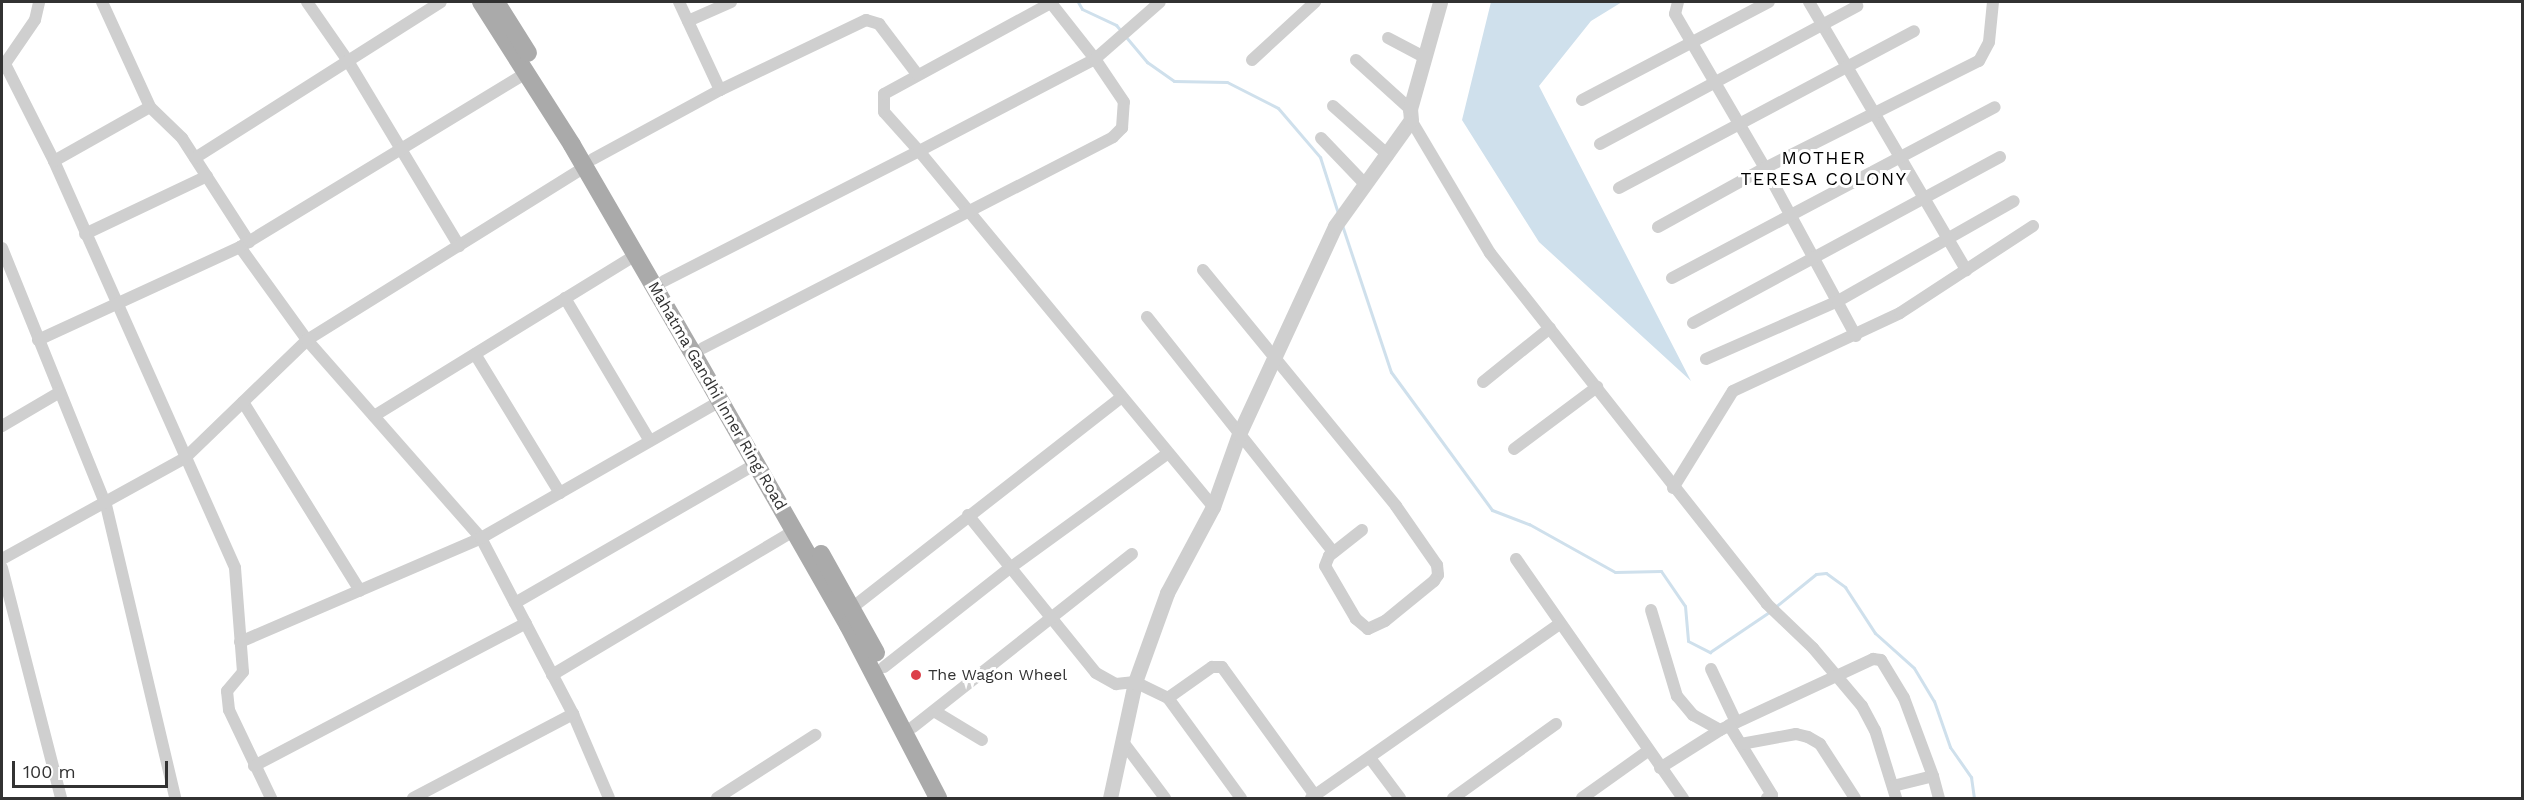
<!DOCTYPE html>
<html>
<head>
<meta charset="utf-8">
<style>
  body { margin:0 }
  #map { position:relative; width:2524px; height:800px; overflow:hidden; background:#fff; font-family:"Work Sans",sans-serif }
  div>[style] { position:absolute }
  .water>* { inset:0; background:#cfe0ec }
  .stream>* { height:3px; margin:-1.5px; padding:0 1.5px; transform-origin:1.5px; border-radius:1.5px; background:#cfe0ec }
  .minor>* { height:12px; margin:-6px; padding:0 6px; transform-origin:6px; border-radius:6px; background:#cfcfcf }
  .tertiary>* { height:15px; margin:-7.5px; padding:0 7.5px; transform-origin:7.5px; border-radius:7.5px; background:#cfcfcf }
  .primary>* { height:18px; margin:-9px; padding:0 9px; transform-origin:9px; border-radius:9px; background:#aaa }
  .dots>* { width:16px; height:16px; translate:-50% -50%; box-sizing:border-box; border:3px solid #fff; border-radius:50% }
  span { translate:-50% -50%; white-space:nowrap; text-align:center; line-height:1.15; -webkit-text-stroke:6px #fff; paint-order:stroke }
  .street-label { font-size:16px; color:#323232 }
  .poi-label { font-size:16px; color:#323232 }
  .left { translate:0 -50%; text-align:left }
  .neighbourhood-label { font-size:18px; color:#000; letter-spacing:1.5px }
  .frame { position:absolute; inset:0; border:3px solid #323232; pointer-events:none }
  .scale { position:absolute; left:12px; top:761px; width:156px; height:27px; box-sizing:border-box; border:3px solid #323232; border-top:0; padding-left:8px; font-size:18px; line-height:21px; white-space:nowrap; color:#323232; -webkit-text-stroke:4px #fff; paint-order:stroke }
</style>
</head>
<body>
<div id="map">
  <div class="water">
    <i style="clip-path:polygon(1491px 2px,1622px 2px,1591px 21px,1539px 86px,1691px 381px,1539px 242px,1462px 120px)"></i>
  </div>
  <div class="stream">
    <i style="left:1078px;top:2px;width:8px;rotate:60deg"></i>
    <i style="left:1082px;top:9px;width:38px;rotate:25deg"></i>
    <i style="left:1116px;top:25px;width:9px;rotate:49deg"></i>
    <i style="left:1126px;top:37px;width:33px;rotate:50deg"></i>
    <i style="left:1147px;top:62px;width:33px;rotate:35deg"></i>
    <i style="left:1174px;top:81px;width:53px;rotate:1.1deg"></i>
    <i style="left:1227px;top:82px;width:57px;rotate:27deg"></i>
    <i style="left:1278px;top:108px;width:65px;rotate:49.4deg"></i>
    <i style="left:1320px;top:157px;width:59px;rotate:72.2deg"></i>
    <i style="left:1342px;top:225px;width:155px;rotate:71.6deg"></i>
    <i style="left:1391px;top:372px;width:171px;rotate:53.8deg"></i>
    <i style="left:1492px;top:510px;width:40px;rotate:21deg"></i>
    <i style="left:1529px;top:524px;width:98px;rotate:29.2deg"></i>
    <i style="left:1615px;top:572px;width:46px;rotate:-1.2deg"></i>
    <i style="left:1661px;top:571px;width:42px;rotate:55.6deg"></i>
    <i style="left:1685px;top:606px;width:35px;rotate:85deg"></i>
    <i style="left:1688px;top:641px;width:25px;rotate:27deg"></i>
    <i style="left:1710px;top:652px;width:71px;rotate:-34.1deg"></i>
    <i style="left:1774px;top:608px;width:54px;rotate:-39deg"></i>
    <i style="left:1816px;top:574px;width:10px;rotate:-6deg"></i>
    <i style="left:1826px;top:573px;width:24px;rotate:36deg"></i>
    <i style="left:1845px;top:587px;width:55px;rotate:56.9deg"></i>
    <i style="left:1875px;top:633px;width:52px;rotate:41.9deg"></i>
    <i style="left:1914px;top:668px;width:39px;rotate:59deg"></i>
    <i style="left:1934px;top:701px;width:49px;rotate:70.8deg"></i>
    <i style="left:1950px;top:747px;width:37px;rotate:55deg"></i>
    <i style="left:1971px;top:777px;width:21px;rotate:82deg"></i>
  </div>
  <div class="minor">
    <i style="left:102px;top:2px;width:115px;rotate:65.4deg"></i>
    <i style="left:150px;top:107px;width:45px;rotate:44.1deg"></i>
    <i style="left:182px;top:138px;width:124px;rotate:57.2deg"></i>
    <i style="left:307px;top:2px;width:72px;rotate:55.2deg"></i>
    <i style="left:348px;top:61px;width:216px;rotate:59deg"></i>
    <i style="left:1678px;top:2px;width:12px;rotate:104deg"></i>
    <i style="left:1675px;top:14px;width:178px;rotate:59.7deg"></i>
    <i style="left:1765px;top:168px;width:191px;rotate:61.6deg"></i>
    <i style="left:1809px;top:2px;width:311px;rotate:59.6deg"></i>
    <i style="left:1051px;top:3px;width:71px;rotate:51.8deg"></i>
    <i style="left:1095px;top:59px;width:199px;rotate:152.4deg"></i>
    <i style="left:919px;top:151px;width:52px;rotate:-131.9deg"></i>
    <i style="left:884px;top:112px;width:18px;rotate:-90deg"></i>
    <i style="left:884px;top:94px;width:192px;rotate:-28.6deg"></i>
    <i style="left:688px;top:21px;width:47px;rotate:-23.8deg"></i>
    <i style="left:1388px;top:38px;width:41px;rotate:27.8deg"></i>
    <i style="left:1252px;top:60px;width:86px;rotate:-42.6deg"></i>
    <i style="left:1356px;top:60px;width:73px;rotate:42.2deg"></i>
    <i style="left:6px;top:66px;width:106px;rotate:63.2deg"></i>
    <i style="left:54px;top:161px;width:445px;rotate:66deg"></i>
    <i style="left:235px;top:568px;width:104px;rotate:85.6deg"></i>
    <i style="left:243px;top:672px;width:25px;rotate:130deg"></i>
    <i style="left:227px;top:691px;width:19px;rotate:84deg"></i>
    <i style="left:229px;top:710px;width:98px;rotate:64.5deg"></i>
    <i style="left:2px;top:68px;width:58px;rotate:-55.5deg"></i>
    <i style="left:35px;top:20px;width:18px;rotate:-77deg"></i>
    <i style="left:526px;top:73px;width:335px;rotate:148.7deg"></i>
    <i style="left:240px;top:247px;width:115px;rotate:54.2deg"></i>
    <i style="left:307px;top:340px;width:264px;rotate:48.7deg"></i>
    <i style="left:481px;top:538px;width:199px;rotate:62.4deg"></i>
    <i style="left:573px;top:714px;width:91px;rotate:66.8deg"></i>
    <i style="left:720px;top:90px;width:162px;rotate:-25.6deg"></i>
    <i style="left:866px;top:20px;width:14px;rotate:17deg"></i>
    <i style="left:879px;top:24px;width:63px;rotate:52.8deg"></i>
    <i style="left:1582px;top:100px;width:211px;rotate:-27.7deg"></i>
    <i style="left:1333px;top:106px;width:74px;rotate:41.7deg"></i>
    <i style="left:1411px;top:120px;width:155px;rotate:59.3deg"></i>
    <i style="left:1490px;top:253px;width:447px;rotate:51.7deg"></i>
    <i style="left:1767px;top:604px;width:64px;rotate:43.7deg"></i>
    <i style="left:1813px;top:648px;width:76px;rotate:49.8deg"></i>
    <i style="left:1862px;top:706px;width:27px;rotate:62deg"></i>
    <i style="left:1875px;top:730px;width:71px;rotate:72.8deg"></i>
    <i style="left:1321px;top:138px;width:64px;rotate:46.3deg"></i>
    <i style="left:1600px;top:144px;width:292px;rotate:-28.2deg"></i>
    <i style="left:195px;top:158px;width:291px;rotate:-32.4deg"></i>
    <i style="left:593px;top:159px;width:145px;rotate:-28.5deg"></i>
    <i style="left:720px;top:90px;width:97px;rotate:-115deg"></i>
    <i style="left:54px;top:161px;width:110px;rotate:-29.4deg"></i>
    <i style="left:1619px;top:188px;width:334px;rotate:-28deg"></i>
    <i style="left:1658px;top:227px;width:122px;rotate:-28.9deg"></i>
    <i style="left:1765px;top:168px;width:239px;rotate:-26.6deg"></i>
    <i style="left:1979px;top:61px;width:21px;rotate:-62deg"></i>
    <i style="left:1989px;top:42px;width:40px;rotate:-84.3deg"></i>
    <i style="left:85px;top:234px;width:135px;rotate:-25.4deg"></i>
    <i style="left:2px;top:248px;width:277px;rotate:68deg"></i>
    <i style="left:106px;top:505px;width:301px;rotate:76.7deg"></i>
    <i style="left:1203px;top:270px;width:305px;rotate:50.7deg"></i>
    <i style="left:1396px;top:506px;width:72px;rotate:55.2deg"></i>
    <i style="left:1437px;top:565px;width:10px;rotate:84deg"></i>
    <i style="left:1438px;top:575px;width:7px;rotate:124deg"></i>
    <i style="left:1434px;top:581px;width:63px;rotate:140.8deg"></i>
    <i style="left:1385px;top:621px;width:19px;rotate:155deg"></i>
    <i style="left:1368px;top:629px;width:16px;rotate:-140deg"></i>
    <i style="left:1356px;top:619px;width:61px;rotate:-120.3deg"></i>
    <i style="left:1325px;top:566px;width:11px;rotate:-68deg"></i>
    <i style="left:1329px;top:556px;width:42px;rotate:-38.2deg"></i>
    <i style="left:1672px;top:278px;width:365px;rotate:-27.9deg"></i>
    <i style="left:664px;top:281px;width:286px;rotate:-27deg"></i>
    <i style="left:919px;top:151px;width:462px;rotate:50.4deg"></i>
    <i style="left:565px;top:298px;width:166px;rotate:59.3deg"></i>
    <i style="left:1147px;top:317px;width:300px;rotate:51.6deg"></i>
    <i style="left:1693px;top:323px;width:349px;rotate:-28.4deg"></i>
    <i style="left:38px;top:340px;width:222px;rotate:-24.7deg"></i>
    <i style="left:703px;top:348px;width:461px;rotate:-27.2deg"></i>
    <i style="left:1113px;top:137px;width:13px;rotate:-45deg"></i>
    <i style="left:1122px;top:128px;width:26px;rotate:-86deg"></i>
    <i style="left:1124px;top:102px;width:52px;rotate:-124deg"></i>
    <i style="left:1095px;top:59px;width:86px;rotate:-41.2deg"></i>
    <i style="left:475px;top:354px;width:163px;rotate:58.6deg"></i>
    <i style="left:1706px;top:359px;width:144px;rotate:-23.7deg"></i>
    <i style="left:1838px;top:301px;width:202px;rotate:-29.6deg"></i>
    <i style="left:1483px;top:382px;width:86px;rotate:-38.9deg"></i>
    <i style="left:243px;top:402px;width:222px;rotate:58.2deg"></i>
    <i style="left:374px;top:416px;width:308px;rotate:-31.6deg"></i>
    <i style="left:2px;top:426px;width:67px;rotate:-30.4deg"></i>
    <i style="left:1514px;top:449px;width:104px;rotate:-36.8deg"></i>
    <i style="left:1673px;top:488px;width:114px;rotate:-58.3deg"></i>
    <i style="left:1733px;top:391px;width:184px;rotate:-25deg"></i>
    <i style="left:1900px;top:313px;width:159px;rotate:-33.2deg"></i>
    <i style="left:968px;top:515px;width:203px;rotate:51deg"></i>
    <i style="left:1096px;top:673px;width:23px;rotate:29deg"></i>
    <i style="left:1116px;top:684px;width:19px;rotate:-6deg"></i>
    <i style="left:1135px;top:682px;width:37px;rotate:26deg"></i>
    <i style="left:1168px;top:698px;width:124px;rotate:53.9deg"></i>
    <i style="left:2px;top:559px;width:209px;rotate:-28.9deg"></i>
    <i style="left:185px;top:458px;width:170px;rotate:-44deg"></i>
    <i style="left:307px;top:340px;width:327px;rotate:-31.9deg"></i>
    <i style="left:1516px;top:559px;width:292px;rotate:55.1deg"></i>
    <i style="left:2px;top:568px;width:237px;rotate:75.6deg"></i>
    <i style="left:515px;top:603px;width:278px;rotate:-30deg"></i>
    <i style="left:853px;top:607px;width:341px;rotate:-38deg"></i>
    <i style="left:1651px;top:610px;width:90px;rotate:73.2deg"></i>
    <i style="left:1677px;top:696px;width:25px;rotate:50deg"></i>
    <i style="left:1693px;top:715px;width:31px;rotate:29deg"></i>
    <i style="left:1720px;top:730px;width:169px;rotate:-24.9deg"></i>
    <i style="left:1873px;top:659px;width:8px;rotate:7deg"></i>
    <i style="left:1881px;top:660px;width:44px;rotate:58.8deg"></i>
    <i style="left:1904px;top:698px;width:83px;rotate:69.6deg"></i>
    <i style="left:240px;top:642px;width:262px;rotate:-23.3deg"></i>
    <i style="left:481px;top:538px;width:275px;rotate:-29.8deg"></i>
    <i style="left:884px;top:667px;width:160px;rotate:-38.2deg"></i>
    <i style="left:1010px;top:568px;width:195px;rotate:-36deg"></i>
    <i style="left:1711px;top:669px;width:59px;rotate:64.7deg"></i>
    <i style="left:552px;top:675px;width:282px;rotate:-30.8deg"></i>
    <i style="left:1168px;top:698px;width:54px;rotate:-35.2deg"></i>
    <i style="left:1212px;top:667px;width:10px"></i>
    <i style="left:1222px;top:667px;width:162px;rotate:54.1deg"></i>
    <i style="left:934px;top:711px;width:56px;rotate:31.1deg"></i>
    <i style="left:1729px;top:725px;width:82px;rotate:58.4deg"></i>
    <i style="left:1772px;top:795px;width:6px;rotate:149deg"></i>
    <i style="left:913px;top:727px;width:279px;rotate:-38.3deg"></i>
    <i style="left:1123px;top:742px;width:70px;rotate:53.1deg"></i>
    <i style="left:1741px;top:744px;width:56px;rotate:-10.3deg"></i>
    <i style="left:1796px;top:734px;width:12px;rotate:14deg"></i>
    <i style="left:1808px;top:737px;width:14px;rotate:30deg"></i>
    <i style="left:1820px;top:744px;width:64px;rotate:57.1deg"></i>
    <i style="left:1370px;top:758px;width:50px;rotate:53.1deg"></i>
    <i style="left:254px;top:766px;width:307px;rotate:-27.7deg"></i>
    <i style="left:1660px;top:768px;width:71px;rotate:-32.3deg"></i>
    <i style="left:1893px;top:786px;width:41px;rotate:-14deg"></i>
    <i style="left:1933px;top:776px;width:23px;rotate:75deg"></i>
    <i style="left:413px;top:798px;width:181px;rotate:-27.7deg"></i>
    <i style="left:717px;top:798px;width:117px;rotate:-32.7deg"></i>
    <i style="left:1311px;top:798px;width:302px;rotate:-35deg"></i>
    <i style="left:1453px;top:798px;width:127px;rotate:-35.7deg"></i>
    <i style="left:1582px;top:798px;width:81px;rotate:-35.5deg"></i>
  </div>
  <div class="tertiary">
    <i style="left:1110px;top:798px;width:119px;rotate:-77.8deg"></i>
    <i style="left:1135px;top:682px;width:95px;rotate:-70.2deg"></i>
    <i style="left:1167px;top:593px;width:98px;rotate:-61.9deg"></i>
    <i style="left:1213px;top:507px;width:77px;rotate:-70.4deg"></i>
    <i style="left:1239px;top:434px;width:229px;rotate:-65.2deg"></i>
    <i style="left:1335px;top:226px;width:130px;rotate:-54.4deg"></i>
    <i style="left:1411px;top:120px;width:11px;rotate:-95deg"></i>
    <i style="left:1410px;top:109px;width:111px;rotate:-74.3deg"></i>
  </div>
  <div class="primary">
    <i style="left:481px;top:2px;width:169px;rotate:57.5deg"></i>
    <i style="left:572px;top:145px;width:237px;rotate:59.9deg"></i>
    <i style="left:691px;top:350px;width:317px;rotate:60.3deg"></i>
    <i style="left:848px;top:625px;width:195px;rotate:62.5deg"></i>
    <i style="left:496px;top:2px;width:60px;rotate:57.9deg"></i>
    <i style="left:821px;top:554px;width:113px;rotate:60.9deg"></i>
  </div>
  <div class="dots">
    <i style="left:916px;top:675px;background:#dc404a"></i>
  </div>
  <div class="street-label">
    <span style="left:717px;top:396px;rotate:60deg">Mahatma Gandhi Inner Ring Road</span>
  </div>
  <div class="poi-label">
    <span class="left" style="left:928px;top:675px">The Wagon Wheel</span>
  </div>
  <div class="neighbourhood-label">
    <span style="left:1824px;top:169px">MOTHER<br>TERESA COLONY</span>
  </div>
  <div class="frame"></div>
  <div class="scale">100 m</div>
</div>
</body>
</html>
